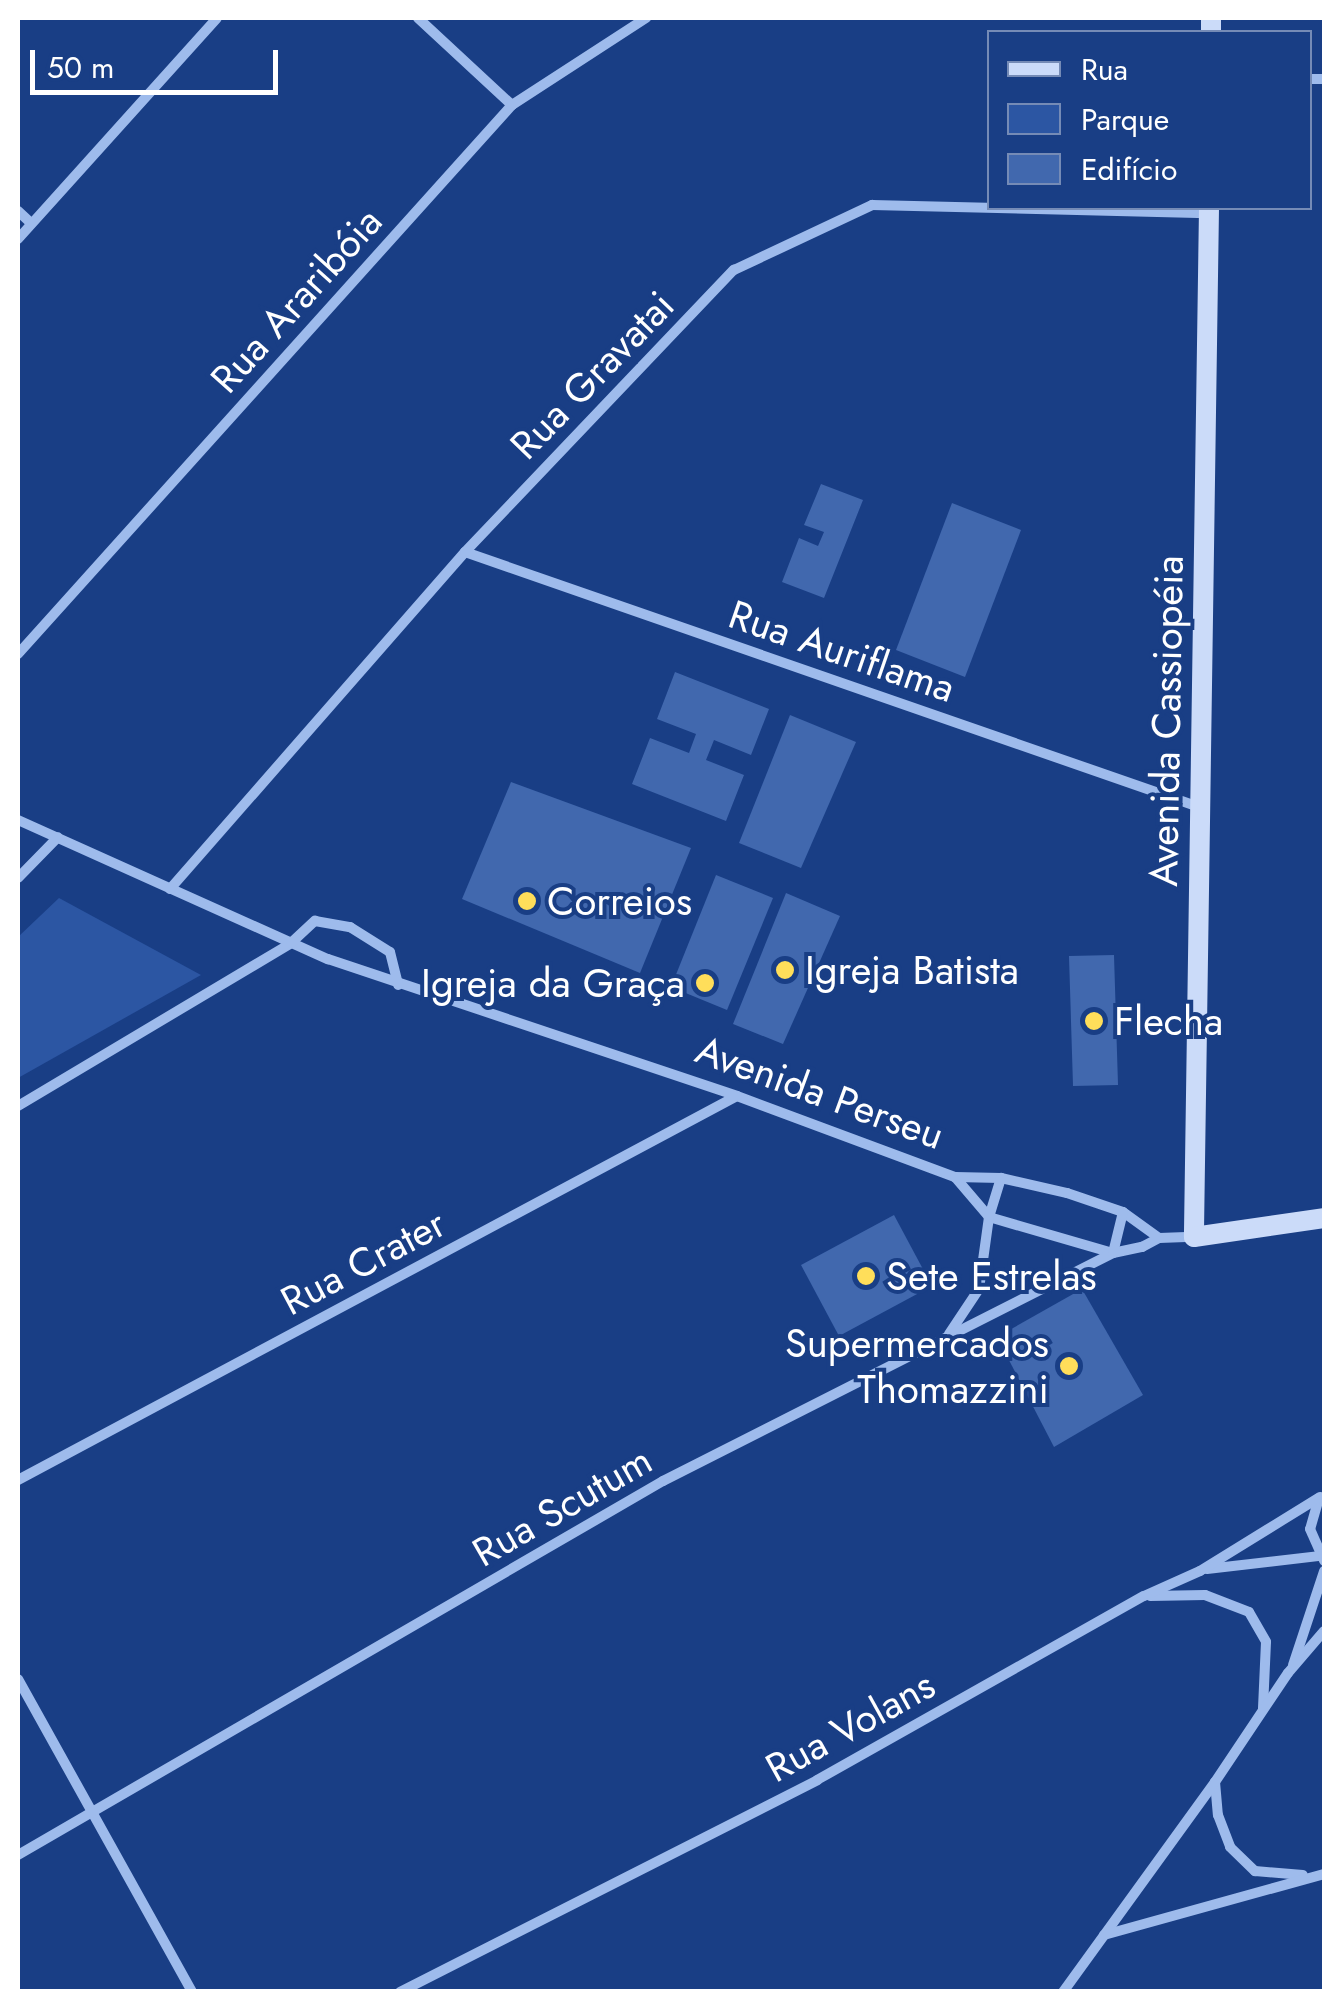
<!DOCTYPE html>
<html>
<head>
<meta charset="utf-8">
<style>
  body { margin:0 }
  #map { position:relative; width:1342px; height:2009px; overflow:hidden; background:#193e85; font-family:Jost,sans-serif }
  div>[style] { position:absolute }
  .green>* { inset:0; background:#2c56a3 }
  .building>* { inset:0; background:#4168ae }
  .street>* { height:10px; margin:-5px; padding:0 5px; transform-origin:5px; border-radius:5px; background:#9ebbec }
  .secondary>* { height:20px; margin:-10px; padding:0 10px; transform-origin:10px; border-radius:10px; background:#cbdbf9 }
  .dots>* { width:28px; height:28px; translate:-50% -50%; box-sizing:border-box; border:5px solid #193e85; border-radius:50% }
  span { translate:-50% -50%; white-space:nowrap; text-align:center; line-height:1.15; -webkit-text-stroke:8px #193e85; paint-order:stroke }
  .street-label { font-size:40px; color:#fff }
  .poi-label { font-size:40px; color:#fff }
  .left { translate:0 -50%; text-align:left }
  .right { translate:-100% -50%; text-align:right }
  .frame { position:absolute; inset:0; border:20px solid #fff; pointer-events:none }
  .legend { position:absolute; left:987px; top:30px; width:325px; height:180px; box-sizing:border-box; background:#193e85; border:2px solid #758bb6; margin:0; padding:12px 18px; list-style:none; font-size:30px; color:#fff }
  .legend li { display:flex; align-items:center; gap:20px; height:50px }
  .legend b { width:50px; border:2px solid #758bb6 }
  .scale { position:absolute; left:30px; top:50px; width:248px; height:45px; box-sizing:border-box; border:5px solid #fff; border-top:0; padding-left:12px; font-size:30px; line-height:35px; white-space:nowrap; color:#fff; -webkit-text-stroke:8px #193e85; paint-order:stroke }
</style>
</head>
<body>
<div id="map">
  <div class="green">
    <i style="clip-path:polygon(59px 898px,201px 975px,18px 1078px,18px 937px)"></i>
  </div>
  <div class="building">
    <i style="clip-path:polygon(821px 484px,863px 500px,824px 598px,782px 582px,799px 538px,818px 546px,824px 532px,804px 525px)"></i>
    <i style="clip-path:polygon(952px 503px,1021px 530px,965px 677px,896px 650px)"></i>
    <i style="clip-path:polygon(675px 672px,769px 709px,751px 755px,714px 740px,706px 760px,744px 775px,726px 821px,632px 784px,650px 738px,689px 753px,696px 734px,657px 719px)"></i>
    <i style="clip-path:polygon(790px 715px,856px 742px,801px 868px,739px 843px)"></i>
    <i style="clip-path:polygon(511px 782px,691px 848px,640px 973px,462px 899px)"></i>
    <i style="clip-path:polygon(716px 875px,773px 898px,727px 1010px,671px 987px)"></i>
    <i style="clip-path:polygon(786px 893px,840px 916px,783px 1044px,733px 1024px)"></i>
    <i style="clip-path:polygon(1114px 955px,1118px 1085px,1073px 1086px,1069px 956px)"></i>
    <i style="clip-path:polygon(894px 1215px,932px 1286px,839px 1336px,801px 1265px)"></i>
    <i style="clip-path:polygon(1082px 1289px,1143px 1395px,1054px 1447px,997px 1337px)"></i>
  </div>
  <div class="street">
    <i style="left:418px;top:18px;width:128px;rotate:42.8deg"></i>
    <i style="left:1310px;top:79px;width:14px"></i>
    <i style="left:18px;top:211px;width:18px;rotate:43deg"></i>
    <i style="left:18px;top:239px;width:297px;rotate:-48deg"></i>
    <i style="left:465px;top:552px;width:777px;rotate:19.16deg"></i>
    <i style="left:18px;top:654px;width:739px;rotate:-48.02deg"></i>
    <i style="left:512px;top:105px;width:160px;rotate:-33deg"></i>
    <i style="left:18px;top:820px;width:340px;rotate:24.2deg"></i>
    <i style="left:328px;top:959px;width:431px;rotate:18.5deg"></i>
    <i style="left:737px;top:1096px;width:233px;rotate:20.4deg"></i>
    <i style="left:955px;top:1177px;width:52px;rotate:49.6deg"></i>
    <i style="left:989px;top:1217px;width:129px;rotate:16.2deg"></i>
    <i style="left:1113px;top:1253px;width:30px;rotate:-12deg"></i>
    <i style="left:1142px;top:1247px;width:19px;rotate:-28deg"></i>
    <i style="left:1159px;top:1238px;width:34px;rotate:-2deg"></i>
    <i style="left:18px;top:878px;width:57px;rotate:-45.7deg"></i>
    <i style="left:170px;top:889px;width:448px;rotate:-48.8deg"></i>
    <i style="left:465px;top:552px;width:390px;rotate:-46.4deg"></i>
    <i style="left:734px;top:270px;width:153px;rotate:-25.2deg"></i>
    <i style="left:872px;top:205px;width:336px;rotate:1.4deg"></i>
    <i style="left:18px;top:1106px;width:318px;rotate:-30.8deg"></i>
    <i style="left:291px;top:943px;width:33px;rotate:-43deg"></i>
    <i style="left:315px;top:921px;width:36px;rotate:10deg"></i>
    <i style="left:350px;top:927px;width:47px;rotate:32deg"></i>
    <i style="left:390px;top:952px;width:34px;rotate:76deg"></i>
    <i style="left:955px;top:1177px;width:46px;rotate:1.2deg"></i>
    <i style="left:1001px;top:1178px;width:68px;rotate:12.8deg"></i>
    <i style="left:1067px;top:1193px;width:59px;rotate:18.7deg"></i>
    <i style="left:1123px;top:1212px;width:44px;rotate:35.8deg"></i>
    <i style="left:949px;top:1334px;width:54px;rotate:-56.3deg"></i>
    <i style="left:979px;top:1289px;width:73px;rotate:-82.1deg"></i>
    <i style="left:989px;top:1217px;width:41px;rotate:-72.9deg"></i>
    <i style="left:18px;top:1480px;width:815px;rotate:-28.11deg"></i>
    <i style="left:1319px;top:1498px;width:32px;rotate:106deg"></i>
    <i style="left:1310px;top:1529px;width:35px;rotate:66deg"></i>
    <i style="left:1207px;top:1569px;width:114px;rotate:-6.6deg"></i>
    <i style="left:1150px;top:1596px;width:55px;rotate:-1deg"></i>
    <i style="left:1205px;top:1595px;width:47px;rotate:21.1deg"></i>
    <i style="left:1249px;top:1612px;width:34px;rotate:60deg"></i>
    <i style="left:1266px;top:1642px;width:67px;rotate:92.6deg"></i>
    <i style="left:1293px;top:1665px;width:99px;rotate:-71.7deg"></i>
    <i style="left:18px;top:1679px;width:358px;rotate:60.9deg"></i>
    <i style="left:1215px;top:1782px;width:33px;rotate:85deg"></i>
    <i style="left:1218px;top:1815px;width:34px;rotate:69deg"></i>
    <i style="left:1230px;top:1847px;width:35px;rotate:44deg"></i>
    <i style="left:1255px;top:1871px;width:48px;rotate:4.8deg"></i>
    <i style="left:18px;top:1855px;width:746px;rotate:-30.11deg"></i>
    <i style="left:663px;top:1481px;width:504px;rotate:-26.87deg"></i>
    <i style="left:1113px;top:1253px;width:42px;rotate:-76.3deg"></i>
    <i style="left:1104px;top:1935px;width:228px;rotate:-15.5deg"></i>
    <i style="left:400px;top:1992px;width:468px;rotate:-26.9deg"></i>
    <i style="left:817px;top:1780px;width:375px;rotate:-29.4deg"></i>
    <i style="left:1144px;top:1596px;width:61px;rotate:-24.1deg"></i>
    <i style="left:1200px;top:1571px;width:141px;rotate:-31.7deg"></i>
    <i style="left:1063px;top:1992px;width:259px;rotate:-54.1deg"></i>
    <i style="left:1215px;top:1782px;width:131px;rotate:-56.2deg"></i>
    <i style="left:1288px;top:1673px;width:55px;rotate:-49.4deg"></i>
  </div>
  <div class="secondary">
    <i style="left:1211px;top:32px;width:14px;rotate:-90deg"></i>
    <i style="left:1209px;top:208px;width:1029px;rotate:90.84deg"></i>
    <i style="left:1194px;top:1237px;width:131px;rotate:-8.3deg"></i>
  </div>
  <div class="dots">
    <i style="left:527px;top:901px;background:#ffde5a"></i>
    <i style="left:785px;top:970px;background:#ffde5a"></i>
    <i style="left:705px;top:983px;background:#ffde5a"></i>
    <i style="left:1094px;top:1021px;background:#ffde5a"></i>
    <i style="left:866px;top:1276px;background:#ffde5a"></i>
    <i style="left:1069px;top:1366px;background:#ffde5a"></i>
  </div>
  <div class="street-label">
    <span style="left:296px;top:300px;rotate:-48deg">Rua Araribóia</span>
    <span style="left:592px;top:375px;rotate:-46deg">Rua Gravatai</span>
    <span style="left:842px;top:651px;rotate:19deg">Rua Auriflama</span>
    <span style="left:1166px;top:721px;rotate:-89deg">Avenida Cassiopéia</span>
    <span style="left:820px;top:1092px;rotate:20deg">Avenida Perseu</span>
    <span style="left:363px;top:1262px;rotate:-28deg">Rua Crater</span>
    <span style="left:562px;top:1506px;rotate:-30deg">Rua Scutum</span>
    <span style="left:850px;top:1726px;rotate:-29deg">Rua Volans</span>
  </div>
  <div class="poi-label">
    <span class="left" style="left:547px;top:901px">Correios</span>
    <span class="left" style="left:805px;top:970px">Igreja Batista</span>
    <span class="right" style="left:685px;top:983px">Igreja da Graça</span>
    <span class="left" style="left:1114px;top:1021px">Flecha</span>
    <span class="left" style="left:886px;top:1276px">Sete Estrelas</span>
    <span class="right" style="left:1049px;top:1366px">Supermercados<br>Thomazzini</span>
  </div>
  <div class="frame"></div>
  <ul class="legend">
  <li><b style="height:12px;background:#cbdbf9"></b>Rua</li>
  <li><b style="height:28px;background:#2c56a3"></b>Parque</li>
  <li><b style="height:28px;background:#4168ae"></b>Edifício</li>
  </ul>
  <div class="scale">50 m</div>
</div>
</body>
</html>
